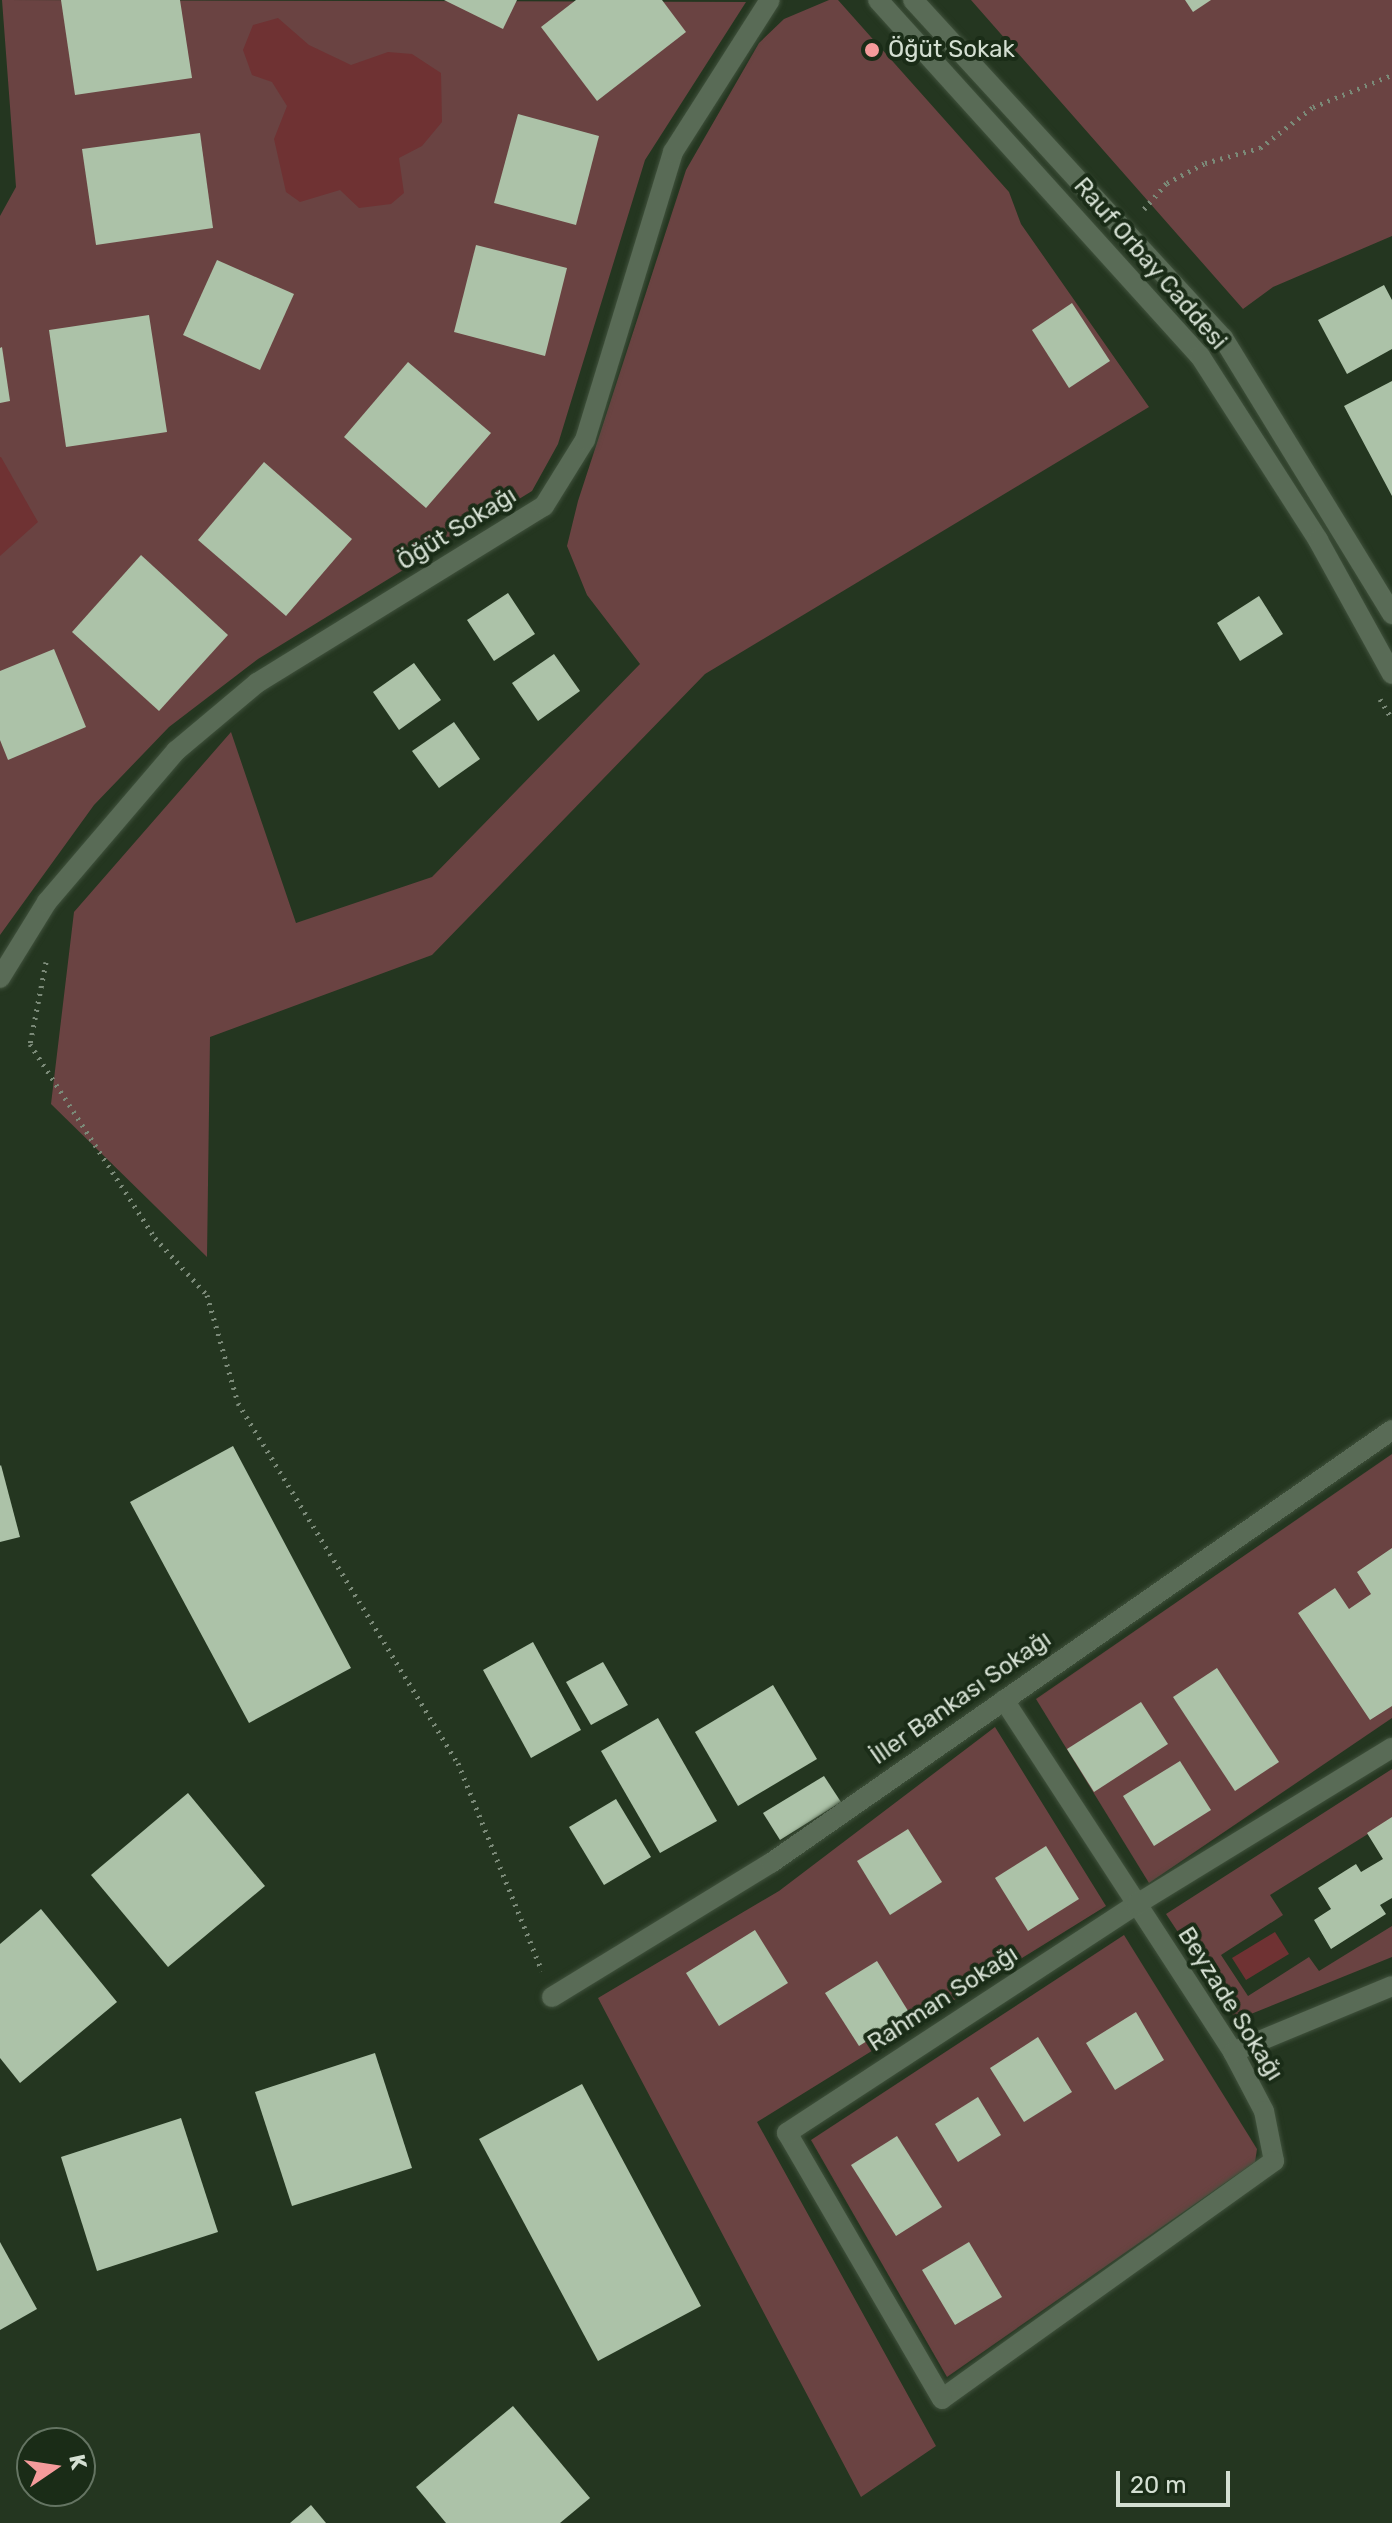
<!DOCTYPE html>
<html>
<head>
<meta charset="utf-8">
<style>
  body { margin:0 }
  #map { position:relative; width:1392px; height:2523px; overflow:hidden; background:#243620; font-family:Rubik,sans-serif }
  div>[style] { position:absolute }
  .green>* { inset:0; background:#6a4342 }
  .water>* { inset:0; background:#6f3233 }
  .building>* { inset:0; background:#acc2a8 }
  .path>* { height:5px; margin-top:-2.5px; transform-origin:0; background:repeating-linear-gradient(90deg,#7b8a78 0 2px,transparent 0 8px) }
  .roads { filter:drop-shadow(0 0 2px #40513c) drop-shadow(0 0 2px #40513c) }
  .minor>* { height:20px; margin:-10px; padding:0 10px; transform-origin:10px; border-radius:10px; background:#596b56 }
  .tertiary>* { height:20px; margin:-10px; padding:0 10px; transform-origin:10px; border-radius:10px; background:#596b56 }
  .dots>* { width:22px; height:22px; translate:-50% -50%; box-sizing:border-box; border:4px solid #1a2c17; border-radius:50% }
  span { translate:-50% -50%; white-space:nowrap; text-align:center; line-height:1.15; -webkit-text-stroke:8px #1a2c17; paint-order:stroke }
  .poi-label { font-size:24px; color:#d4dfd2 }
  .left { translate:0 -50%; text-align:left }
  .street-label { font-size:24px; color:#d4dfd2 }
  .north { position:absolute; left:16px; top:2427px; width:80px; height:80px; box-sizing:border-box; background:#1a2c17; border:2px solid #647462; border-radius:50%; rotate:77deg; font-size:22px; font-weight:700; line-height:32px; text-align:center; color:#d4dfd2 }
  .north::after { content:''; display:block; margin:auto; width:28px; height:36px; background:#f59b9b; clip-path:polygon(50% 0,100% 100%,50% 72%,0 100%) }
  .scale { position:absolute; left:1116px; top:2471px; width:114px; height:36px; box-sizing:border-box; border:4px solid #d4dfd2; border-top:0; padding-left:10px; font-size:24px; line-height:28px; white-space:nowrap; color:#d4dfd2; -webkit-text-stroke:6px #1a2c17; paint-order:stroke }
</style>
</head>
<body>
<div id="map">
  <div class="green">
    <i style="clip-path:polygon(2px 0,746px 2px,645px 160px,558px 444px,532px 491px,258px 659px,169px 727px,94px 805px,0 935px,0 216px,16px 187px)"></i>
    <i style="clip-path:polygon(829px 0,838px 0,1009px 192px,1021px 224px,1149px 407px,705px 674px,432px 955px,210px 1037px,207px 1257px,51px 1104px,74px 912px,231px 732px,296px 923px,432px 877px,640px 664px,587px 595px,567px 546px,578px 501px,686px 170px,759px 43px,784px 19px)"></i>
    <i style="clip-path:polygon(971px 0,1392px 0,1392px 236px,1273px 287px,1243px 309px)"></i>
    <i style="clip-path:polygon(1392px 1454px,1392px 1718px,1149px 1883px,1036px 1699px)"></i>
    <i style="clip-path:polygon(995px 1727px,1106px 1906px,757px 2122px,936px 2446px,861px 2497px,598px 1998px,779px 1891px)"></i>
    <i style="clip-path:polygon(1392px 1769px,1392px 1819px,1270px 1895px,1283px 1915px,1221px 1955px,1248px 1996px,1309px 1957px,1319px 1971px,1392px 1926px,1392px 1957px,1236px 2020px,1166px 1914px)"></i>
    <i style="clip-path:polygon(1124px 1935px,1257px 2149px,1255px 2162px,947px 2377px,811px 2140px)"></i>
  </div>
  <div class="water">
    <i style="clip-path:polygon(278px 18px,309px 45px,351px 65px,388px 52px,412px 54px,441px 73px,442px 122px,422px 146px,399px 158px,404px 193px,391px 204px,359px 208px,340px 190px,300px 202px,286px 192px,274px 139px,287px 106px,272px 82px,252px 75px,243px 50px,253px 25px)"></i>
    <i style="clip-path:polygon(1px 457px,38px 522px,0 556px,0 457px)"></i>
    <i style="clip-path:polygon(1275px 1932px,1289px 1954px,1246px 1980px,1232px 1958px)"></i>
  </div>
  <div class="building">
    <i style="clip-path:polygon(61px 0,180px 0,192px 78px,75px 95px)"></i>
    <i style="clip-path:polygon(444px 0,517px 0,503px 29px)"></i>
    <i style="clip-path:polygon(576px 0,662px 0,686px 32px,597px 101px,541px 27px)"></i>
    <i style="clip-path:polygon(1185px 0,1211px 0,1193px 12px)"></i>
    <i style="clip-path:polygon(518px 114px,599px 136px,576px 225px,494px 203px)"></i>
    <i style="clip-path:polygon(200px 133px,213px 228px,96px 245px,82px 149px)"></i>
    <i style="clip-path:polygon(476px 245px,567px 268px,545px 356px,454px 332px)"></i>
    <i style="clip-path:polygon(217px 260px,294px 294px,260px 370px,183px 335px)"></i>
    <i style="clip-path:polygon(1384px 285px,1392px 300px,1392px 349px,1347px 374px,1318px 320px)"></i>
    <i style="clip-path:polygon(1072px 303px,1110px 361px,1069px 388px,1032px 330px)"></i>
    <i style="clip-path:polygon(149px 315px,167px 432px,66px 447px,49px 330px)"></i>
    <i style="clip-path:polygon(2px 347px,10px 401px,0 403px,0 348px)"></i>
    <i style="clip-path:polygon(408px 362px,491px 433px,426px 508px,344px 437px)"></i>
    <i style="clip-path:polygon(1392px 381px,1392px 496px,1344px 406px)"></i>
    <i style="clip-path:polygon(264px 462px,352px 539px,286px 616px,198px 540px)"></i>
    <i style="clip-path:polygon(141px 555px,228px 635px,159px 711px,72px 632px)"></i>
    <i style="clip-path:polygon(508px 593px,535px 634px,494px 661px,467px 620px)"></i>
    <i style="clip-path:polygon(1259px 596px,1283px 634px,1240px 661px,1217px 623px)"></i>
    <i style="clip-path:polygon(54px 649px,86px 727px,8px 760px,0 740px,0 671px)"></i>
    <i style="clip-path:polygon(554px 654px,580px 691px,538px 721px,512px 683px)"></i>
    <i style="clip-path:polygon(414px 663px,441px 700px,399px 730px,373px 692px)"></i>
    <i style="clip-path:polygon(454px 722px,480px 759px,439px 788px,412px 751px)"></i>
    <i style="clip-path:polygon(233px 1446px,351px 1668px,249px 1723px,130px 1502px)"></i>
    <i style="clip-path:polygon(1px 1465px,20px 1537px,0 1542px,0 1466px)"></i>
    <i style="clip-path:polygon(1392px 1548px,1392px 1706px,1370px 1720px,1298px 1613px,1335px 1588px,1349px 1609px,1371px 1594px,1357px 1572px)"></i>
    <i style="clip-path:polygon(533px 1642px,581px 1730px,531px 1758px,483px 1670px)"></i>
    <i style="clip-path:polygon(603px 1662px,628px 1705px,591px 1725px,566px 1682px)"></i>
    <i style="clip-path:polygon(1217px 1668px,1279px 1762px,1235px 1791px,1173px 1697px)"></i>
    <i style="clip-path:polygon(773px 1685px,817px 1759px,738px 1806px,695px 1732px)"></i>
    <i style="clip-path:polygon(1141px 1702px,1168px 1744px,1094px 1792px,1067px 1749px)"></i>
    <i style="clip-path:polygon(658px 1718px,717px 1821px,660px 1853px,601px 1751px)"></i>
    <i style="clip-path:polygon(1180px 1761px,1211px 1810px,1154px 1846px,1123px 1796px)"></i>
    <i style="clip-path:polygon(824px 1776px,841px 1802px,780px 1840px,763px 1813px)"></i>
    <i style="clip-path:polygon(188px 1793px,265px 1886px,168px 1967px,91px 1875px)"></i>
    <i style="clip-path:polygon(616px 1799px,651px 1857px,604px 1885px,569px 1827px)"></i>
    <i style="clip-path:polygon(1392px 1817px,1392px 1898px,1380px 1905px,1386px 1914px,1331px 1949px,1314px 1920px,1331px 1909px,1318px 1888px,1356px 1864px,1361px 1872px,1383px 1859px,1367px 1833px)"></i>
    <i style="clip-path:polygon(908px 1829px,942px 1882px,890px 1915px,857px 1861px)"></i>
    <i style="clip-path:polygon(1046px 1846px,1079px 1899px,1028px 1931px,995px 1878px)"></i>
    <i style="clip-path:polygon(41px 1909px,117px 2002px,20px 2083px,0 2058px,0 1944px)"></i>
    <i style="clip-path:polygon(755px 1930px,788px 1983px,719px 2026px,686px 1973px)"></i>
    <i style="clip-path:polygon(877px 1961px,910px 2014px,859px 2046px,825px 1993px)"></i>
    <i style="clip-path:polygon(1136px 2012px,1164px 2060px,1115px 2090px,1086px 2043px)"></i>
    <i style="clip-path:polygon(1038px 2037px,1072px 2092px,1024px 2122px,990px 2068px)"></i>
    <i style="clip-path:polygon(375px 2053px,412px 2168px,292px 2206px,255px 2092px)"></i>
    <i style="clip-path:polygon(582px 2084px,701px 2306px,598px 2361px,479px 2139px)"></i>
    <i style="clip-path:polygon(978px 2097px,1001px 2135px,958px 2162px,935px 2124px)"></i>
    <i style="clip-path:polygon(181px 2118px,218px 2232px,97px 2271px,61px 2157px)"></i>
    <i style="clip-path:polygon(897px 2136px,942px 2207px,896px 2236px,851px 2165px)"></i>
    <i style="clip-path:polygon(0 2242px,37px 2309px,0 2330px)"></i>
    <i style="clip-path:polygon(969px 2242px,1002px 2297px,955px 2325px,922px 2270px)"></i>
    <i style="clip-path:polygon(513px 2406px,590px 2498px,560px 2523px,446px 2523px,416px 2487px)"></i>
    <i style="clip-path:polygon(311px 2505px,326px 2523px,290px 2523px)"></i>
  </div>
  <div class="path">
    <i style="left:1144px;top:209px;width:35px;rotate:-49deg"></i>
    <i style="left:1167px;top:183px;width:43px;rotate:-27.8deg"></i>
    <i style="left:1205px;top:163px;width:57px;rotate:-15.3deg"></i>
    <i style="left:1260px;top:148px;width:67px;rotate:-37.7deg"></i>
    <i style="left:1313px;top:107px;width:85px;rotate:-22.1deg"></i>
    <i style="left:1380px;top:699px;width:23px;rotate:59deg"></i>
    <i style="left:46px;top:962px;width:84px;rotate:101deg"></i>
    <i style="left:30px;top:1044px;width:231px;rotate:57.2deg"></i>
    <i style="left:155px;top:1238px;width:77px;rotate:47.6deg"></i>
    <i style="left:207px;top:1295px;width:112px;rotate:74deg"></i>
    <i style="left:238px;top:1403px;width:422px;rotate:58.6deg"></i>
    <i style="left:458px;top:1763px;width:224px;rotate:68deg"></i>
  </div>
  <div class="roads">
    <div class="minor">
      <i style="left:0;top:978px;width:89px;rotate:-58.3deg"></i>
      <i style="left:47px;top:902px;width:199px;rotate:-49.5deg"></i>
      <i style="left:176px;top:751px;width:106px;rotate:-40deg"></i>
      <i style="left:257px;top:683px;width:337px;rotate:-31.7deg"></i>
      <i style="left:544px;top:506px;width:78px;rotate:-58.2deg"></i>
      <i style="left:585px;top:440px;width:301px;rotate:-73deg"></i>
      <i style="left:673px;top:152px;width:180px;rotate:-57.5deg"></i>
      <i style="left:1004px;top:1700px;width:244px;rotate:56.9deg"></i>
      <i style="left:1137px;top:1904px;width:176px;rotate:57deg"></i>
      <i style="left:1233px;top:2052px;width:67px;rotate:62.3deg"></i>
      <i style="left:1264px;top:2111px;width:51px;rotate:78.7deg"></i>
      <i style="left:1274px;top:2161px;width:408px;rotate:144.4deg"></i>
      <i style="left:942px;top:2399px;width:308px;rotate:-120.2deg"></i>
      <i style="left:787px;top:2133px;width:418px;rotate:-33.2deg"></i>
      <i style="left:1137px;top:1904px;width:299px;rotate:-31.5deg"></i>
      <i style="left:552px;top:1997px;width:257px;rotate:-31.5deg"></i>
      <i style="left:771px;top:1863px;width:757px;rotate:-34.89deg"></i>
      <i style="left:1233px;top:2052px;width:172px;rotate:-22.5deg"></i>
    </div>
    <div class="tertiary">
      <i style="left:878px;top:0;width:480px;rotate:47.9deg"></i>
      <i style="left:1200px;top:356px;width:219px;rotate:57.3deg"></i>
      <i style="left:1318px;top:540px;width:153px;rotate:61.1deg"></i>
      <i style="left:913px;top:0;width:459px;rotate:47.5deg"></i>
      <i style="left:1223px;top:338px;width:324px;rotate:58.5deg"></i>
    </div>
  </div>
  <div class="dots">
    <i style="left:872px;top:50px;background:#f59b9b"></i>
  </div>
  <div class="poi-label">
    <span class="left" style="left:888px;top:50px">Öğüt Sokak</span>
  </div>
  <div class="street-label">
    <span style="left:1150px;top:264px;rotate:49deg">Rauf Orbay Caddesi</span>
    <span style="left:457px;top:529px;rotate:-32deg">Öğüt Sokağı</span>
    <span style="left:961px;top:1698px;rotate:-35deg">İller Bankası Sokağı</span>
    <span style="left:943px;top:1999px;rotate:-33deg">Rahman Sokağı</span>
    <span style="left:1230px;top:2004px;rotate:58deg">Beyzade Sokağı</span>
  </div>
  <div class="north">K</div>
  <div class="scale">20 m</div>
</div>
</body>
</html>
